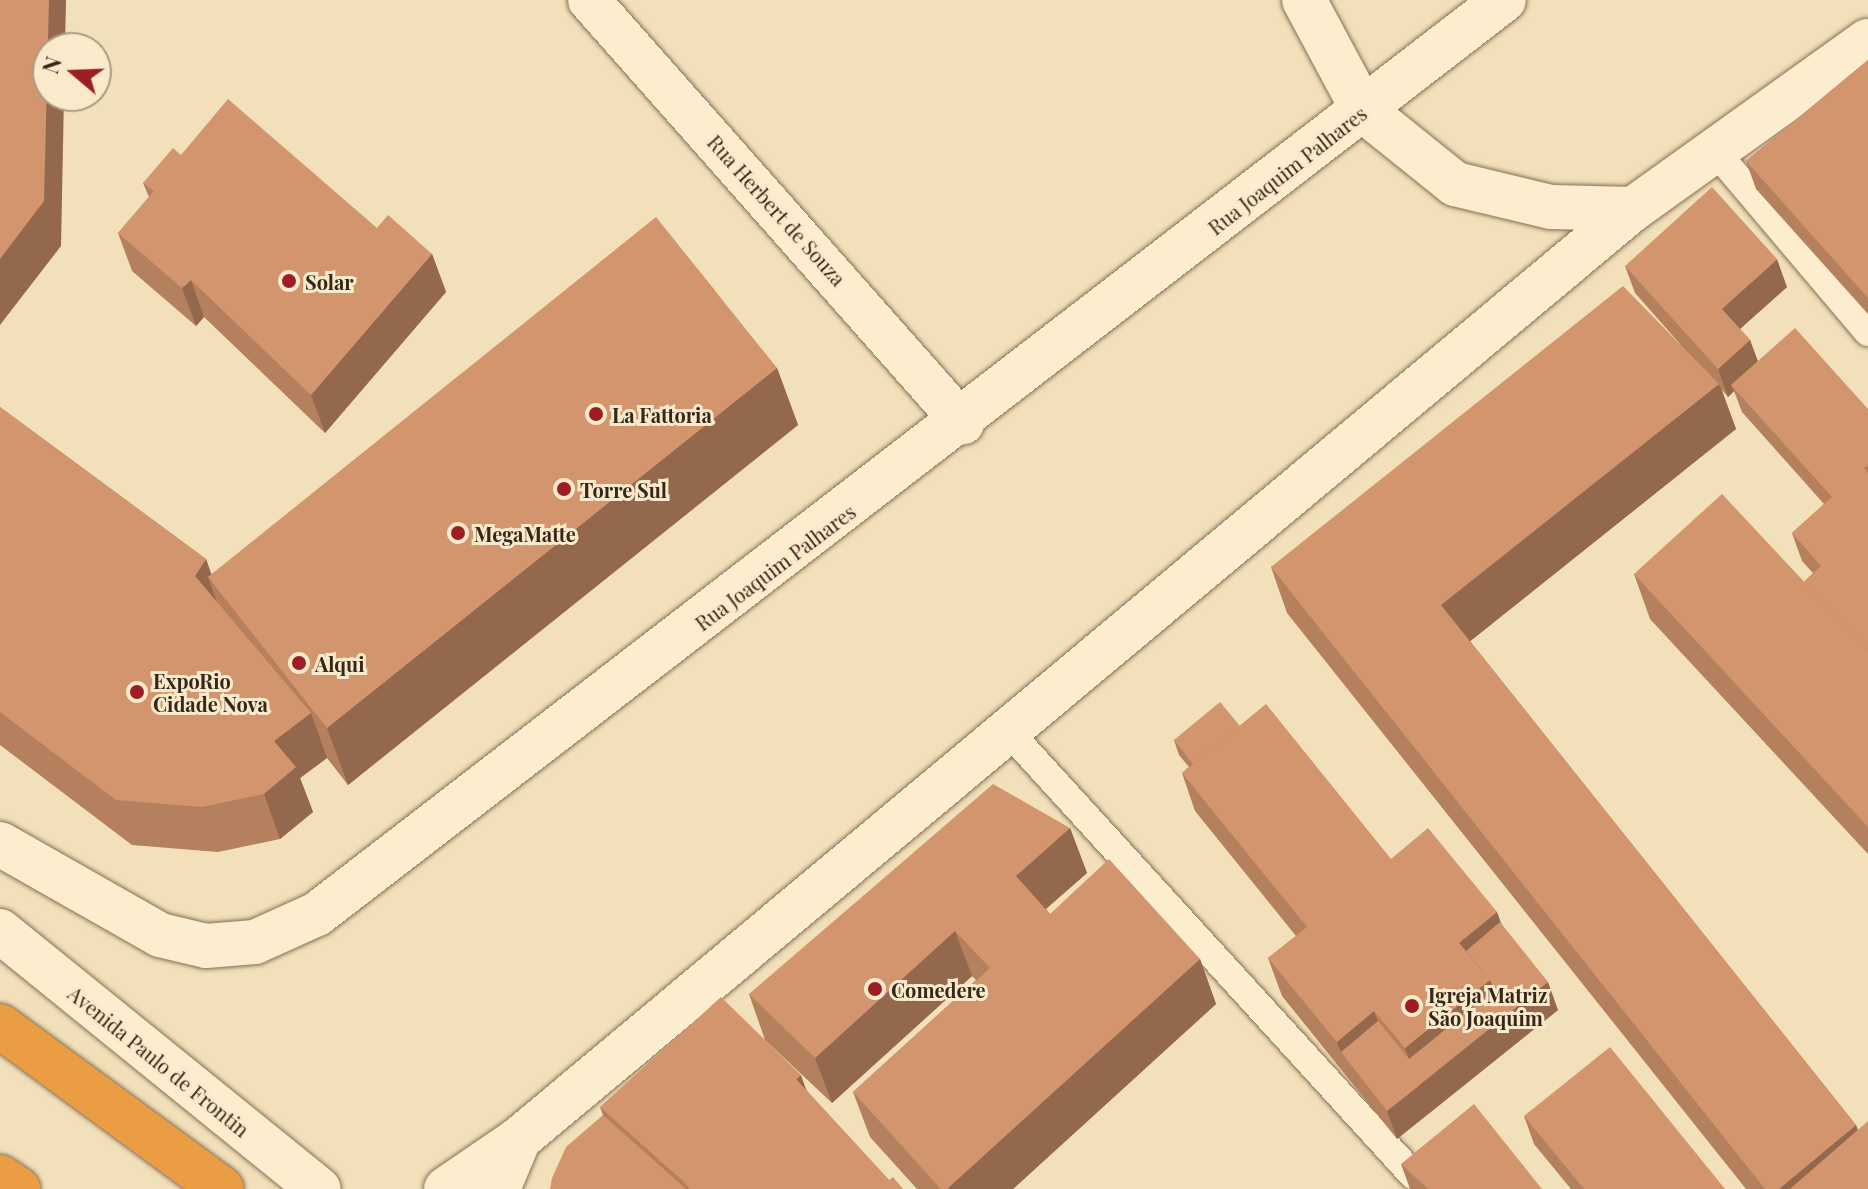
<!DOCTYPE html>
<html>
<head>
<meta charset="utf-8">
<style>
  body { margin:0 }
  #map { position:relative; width:1868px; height:1189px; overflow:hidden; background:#f1e0ba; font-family:"Playfair Display",serif }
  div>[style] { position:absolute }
  .roads { filter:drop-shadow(0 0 2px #896f53) drop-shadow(0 0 2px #896f53) }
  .service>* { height:28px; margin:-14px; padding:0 14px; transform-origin:14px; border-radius:14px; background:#fcedce }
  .pedestrian>* { height:42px; margin:-21px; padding:0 21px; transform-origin:21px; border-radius:21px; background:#fcedce }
  .tertiary>* { height:44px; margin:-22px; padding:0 22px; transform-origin:22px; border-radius:22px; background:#fcedce }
  .secondary>* { height:44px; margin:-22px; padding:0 22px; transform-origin:22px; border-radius:22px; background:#fcedce }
  .motorway>* { height:44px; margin:-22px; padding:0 22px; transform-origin:22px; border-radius:22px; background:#ea9d42 }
  .wall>* { inset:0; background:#b5805e }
  .shaded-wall>* { inset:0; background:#94684c }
  .building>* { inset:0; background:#d3956d }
  .dots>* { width:22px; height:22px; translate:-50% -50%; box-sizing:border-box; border:4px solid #f8eacb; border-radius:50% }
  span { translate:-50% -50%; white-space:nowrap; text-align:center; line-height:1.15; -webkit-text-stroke:6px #f8eacb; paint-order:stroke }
  .street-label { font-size:20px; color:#37271a }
  .poi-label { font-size:20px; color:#37271a; font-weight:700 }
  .left { translate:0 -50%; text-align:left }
  .north { position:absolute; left:32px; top:32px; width:80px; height:80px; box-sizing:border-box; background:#f8eacb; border:2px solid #ab9c84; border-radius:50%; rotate:289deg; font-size:22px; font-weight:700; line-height:32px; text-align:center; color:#37271a }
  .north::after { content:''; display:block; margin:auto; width:28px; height:36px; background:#9d1e22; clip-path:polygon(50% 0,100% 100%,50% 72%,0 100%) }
</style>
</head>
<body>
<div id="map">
  <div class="roads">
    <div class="service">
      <i style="left:1715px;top:151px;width:237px;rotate:49.8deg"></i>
      <i style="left:1008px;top:731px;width:601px;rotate:47.63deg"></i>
    </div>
    <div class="pedestrian">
      <i style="left:589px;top:0;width:565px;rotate:48.52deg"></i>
    </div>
    <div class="tertiary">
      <i style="left:1304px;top:0;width:125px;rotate:61.8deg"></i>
      <i style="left:1363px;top:110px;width:118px;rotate:38.8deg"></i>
      <i style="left:1455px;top:184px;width:99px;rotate:13.5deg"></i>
      <i style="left:1551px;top:207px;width:82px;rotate:1.4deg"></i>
      <i style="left:0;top:844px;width:184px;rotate:29.6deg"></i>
      <i style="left:160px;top:935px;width:47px;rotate:13.4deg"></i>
      <i style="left:206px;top:946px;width:49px;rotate:-4.7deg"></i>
      <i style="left:255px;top:942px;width:68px;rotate:-24.3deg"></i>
      <i style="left:317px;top:914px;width:1498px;rotate:-37.6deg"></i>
      <i style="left:446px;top:1189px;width:88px;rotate:-34.4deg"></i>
      <i style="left:519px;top:1139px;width:1451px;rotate:-39.86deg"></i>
      <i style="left:1633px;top:209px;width:289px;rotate:-35.6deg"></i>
    </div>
    <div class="secondary">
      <i style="left:0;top:931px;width:410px;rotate:39deg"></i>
      <i style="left:498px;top:1189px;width:54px;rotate:-67.2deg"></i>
    </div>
    <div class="motorway">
      <i style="left:0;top:1026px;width:275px;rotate:36.3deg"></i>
      <i style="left:0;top:1177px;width:22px;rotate:34deg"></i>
    </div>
  </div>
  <div class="wall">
    <i style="clip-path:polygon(1868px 60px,1868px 314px,1756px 189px,1746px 161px)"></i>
    <i style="clip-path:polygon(181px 155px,377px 228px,432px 254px,446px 292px,325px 433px,204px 317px,196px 326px,132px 271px,118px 233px,149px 197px,143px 183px)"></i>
    <i style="clip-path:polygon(1625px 266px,1787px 287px,1740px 329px,1750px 340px,1758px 361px,1868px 409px,1868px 854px,1650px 619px,1634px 574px,1804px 582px,1813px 573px,1802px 561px,1792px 533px,1824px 504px,1742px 412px,1734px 391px,1728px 397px,1722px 390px,1736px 429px,1470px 641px,1856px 1125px,1868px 1189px,1746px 1189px,1287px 613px,1271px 567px,1680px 344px,1635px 293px)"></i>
    <i style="clip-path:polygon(777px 368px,798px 425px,348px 785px,327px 758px,300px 778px,313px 812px,280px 839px,218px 852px,132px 845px,0 745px,0 407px,206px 559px,211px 574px)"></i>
    <i style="clip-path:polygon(1240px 726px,1391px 859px,1497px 912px,1500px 922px,1558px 1010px,1397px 1139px,1282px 996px,1268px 958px,1296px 936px,1195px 811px,1182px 773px,1189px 767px,1179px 755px,1174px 740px)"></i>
    <i style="clip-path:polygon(1070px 828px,1087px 873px,1046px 909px,1050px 914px,1200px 959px,1216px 1004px,1013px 1189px,917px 1189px,870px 1137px,853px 1092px,976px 980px,972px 976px,832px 1103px,765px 1040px,749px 994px)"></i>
    <i style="clip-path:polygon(807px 1091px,889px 1180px,903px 1189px,550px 1189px,603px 1115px,600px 1107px)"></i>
    <i style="clip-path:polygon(1524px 1116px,1725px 1189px,1571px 1189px,1534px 1144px)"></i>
    <i style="clip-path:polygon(1401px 1164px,1542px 1189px,1410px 1189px)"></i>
  </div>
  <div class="shaded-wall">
    <i style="clip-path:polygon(49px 0,66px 0,65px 48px,48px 48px,48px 96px,64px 96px,61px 246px,0 325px,0 259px)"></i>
    <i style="clip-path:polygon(432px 254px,446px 292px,325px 433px,311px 395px)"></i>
    <i style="clip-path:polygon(1777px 259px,1787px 287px,1732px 336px,1722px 309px)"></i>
    <i style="clip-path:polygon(191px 280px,204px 317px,196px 326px,182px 288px)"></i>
    <i style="clip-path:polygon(1750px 340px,1760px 368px,1731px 385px,1734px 391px,1728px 397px,1718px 369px)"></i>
    <i style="clip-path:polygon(777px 368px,798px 425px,348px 785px,327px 728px)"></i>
    <i style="clip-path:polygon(1719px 384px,1736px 429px,1458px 651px,1441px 605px)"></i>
    <i style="clip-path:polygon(206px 559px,216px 587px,208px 577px,219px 608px,195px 576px)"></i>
    <i style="clip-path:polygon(311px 713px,327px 758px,300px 778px,313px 812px,280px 839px,264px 794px,274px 741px)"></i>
    <i style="clip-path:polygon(1070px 828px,1087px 873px,1032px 921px,1016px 876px)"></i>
    <i style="clip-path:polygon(1497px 912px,1511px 950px,1481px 974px,1459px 943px)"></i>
    <i style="clip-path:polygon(955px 931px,972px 976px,832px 1103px,815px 1058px)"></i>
    <i style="clip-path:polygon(1200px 959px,1216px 1004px,1013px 1189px,947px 1189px)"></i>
    <i style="clip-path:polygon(1490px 980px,1548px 982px,1558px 1010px,1397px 1139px,1387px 1111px,1419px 1086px,1405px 1048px)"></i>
    <i style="clip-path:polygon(1374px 1011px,1388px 1049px,1341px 1052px,1337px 1042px)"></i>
    <i style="clip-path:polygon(801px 1075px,817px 1120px,796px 1079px)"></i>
    <i style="clip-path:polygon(1856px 1125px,1868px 1157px,1850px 1189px,1779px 1189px)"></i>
  </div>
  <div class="building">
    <i style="clip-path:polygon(0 0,49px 0,44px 201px,0 259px)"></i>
    <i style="clip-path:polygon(1868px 60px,1868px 298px,1746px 161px)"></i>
    <i style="clip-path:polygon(228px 99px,377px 228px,388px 215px,432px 254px,311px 395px,191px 280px,182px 288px,118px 233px,154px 191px,143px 183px,173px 148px,181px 155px)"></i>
    <i style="clip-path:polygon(1712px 187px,1777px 259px,1722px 309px,1750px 340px,1718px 369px,1625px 266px)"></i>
    <i style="clip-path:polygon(656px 217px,777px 368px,327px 728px,208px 577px)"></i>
    <i style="clip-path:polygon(1623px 286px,1719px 384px,1441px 605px,1856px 1125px,1779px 1189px,1765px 1189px,1271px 567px)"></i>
    <i style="clip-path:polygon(1795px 328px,1868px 409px,1868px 465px,1864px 468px,1868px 473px,1868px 650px,1804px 582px,1821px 566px,1792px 533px,1832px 497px,1731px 385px)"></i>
    <i style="clip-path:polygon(0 407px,206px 559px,195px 576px,311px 713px,274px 741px,296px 767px,264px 794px,202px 807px,116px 800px,0 712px)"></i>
    <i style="clip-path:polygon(1722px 494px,1868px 650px,1868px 827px,1634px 574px)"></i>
    <i style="clip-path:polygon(1220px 702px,1240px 726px,1193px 764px,1174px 740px)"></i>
    <i style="clip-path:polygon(1266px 704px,1391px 859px,1428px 828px,1497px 912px,1459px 943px,1490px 980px,1405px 1048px,1374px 1011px,1337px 1042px,1268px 958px,1307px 927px,1182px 773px)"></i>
    <i style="clip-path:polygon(993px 784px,1070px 828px,1016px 876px,1050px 914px,1109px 859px,1200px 959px,947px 1189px,941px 1189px,853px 1092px,990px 968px,955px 931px,815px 1058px,749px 994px)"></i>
    <i style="clip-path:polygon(1500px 922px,1548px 982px,1387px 1111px,1341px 1052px,1378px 1021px,1409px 1059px,1494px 990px,1490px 980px,1466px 951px)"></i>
    <i style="clip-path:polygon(721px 997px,801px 1075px,796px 1079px,889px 1180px,893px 1177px,903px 1189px,690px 1189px,683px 1181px,600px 1107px)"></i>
    <i style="clip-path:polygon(1610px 1047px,1725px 1189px,1584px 1189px,1524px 1116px)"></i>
    <i style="clip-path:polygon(1474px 1104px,1542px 1189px,1428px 1189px,1401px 1164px)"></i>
    <i style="clip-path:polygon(603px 1115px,686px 1189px,550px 1189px,552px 1178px,566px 1147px)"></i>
    <i style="clip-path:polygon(1868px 1121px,1868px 1189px,1790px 1189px)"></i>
  </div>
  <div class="dots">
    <i style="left:289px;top:281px;background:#9d1e22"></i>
    <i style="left:596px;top:414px;background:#9d1e22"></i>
    <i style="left:564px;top:489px;background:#9d1e22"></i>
    <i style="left:458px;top:533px;background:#9d1e22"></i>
    <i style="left:299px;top:663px;background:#9d1e22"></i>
    <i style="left:137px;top:692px;background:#9d1e22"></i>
    <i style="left:875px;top:989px;background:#9d1e22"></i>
    <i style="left:1412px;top:1006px;background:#9d1e22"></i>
  </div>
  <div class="street-label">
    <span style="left:1287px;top:170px;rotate:-38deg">Rua Joaquim Palhares</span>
    <span style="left:777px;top:210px;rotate:48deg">Rua Herbert de Souza</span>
    <span style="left:775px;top:567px;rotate:-37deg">Rua Joaquim Palhares</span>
    <span style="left:159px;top:1061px;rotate:39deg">Avenida Paulo de Frontin</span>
  </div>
  <div class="poi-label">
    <span class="left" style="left:305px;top:281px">Solar</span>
    <span class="left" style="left:612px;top:414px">La Fattoria</span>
    <span class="left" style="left:580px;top:489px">Torre Sul</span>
    <span class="left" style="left:474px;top:533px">MegaMatte</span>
    <span class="left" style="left:315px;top:663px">Alqui</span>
    <span class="left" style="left:153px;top:692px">ExpoRio<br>Cidade Nova</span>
    <span class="left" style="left:891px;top:989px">Comedere</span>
    <span class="left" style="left:1428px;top:1006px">Igreja Matriz<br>São Joaquim</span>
  </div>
  <div class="north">N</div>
</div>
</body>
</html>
